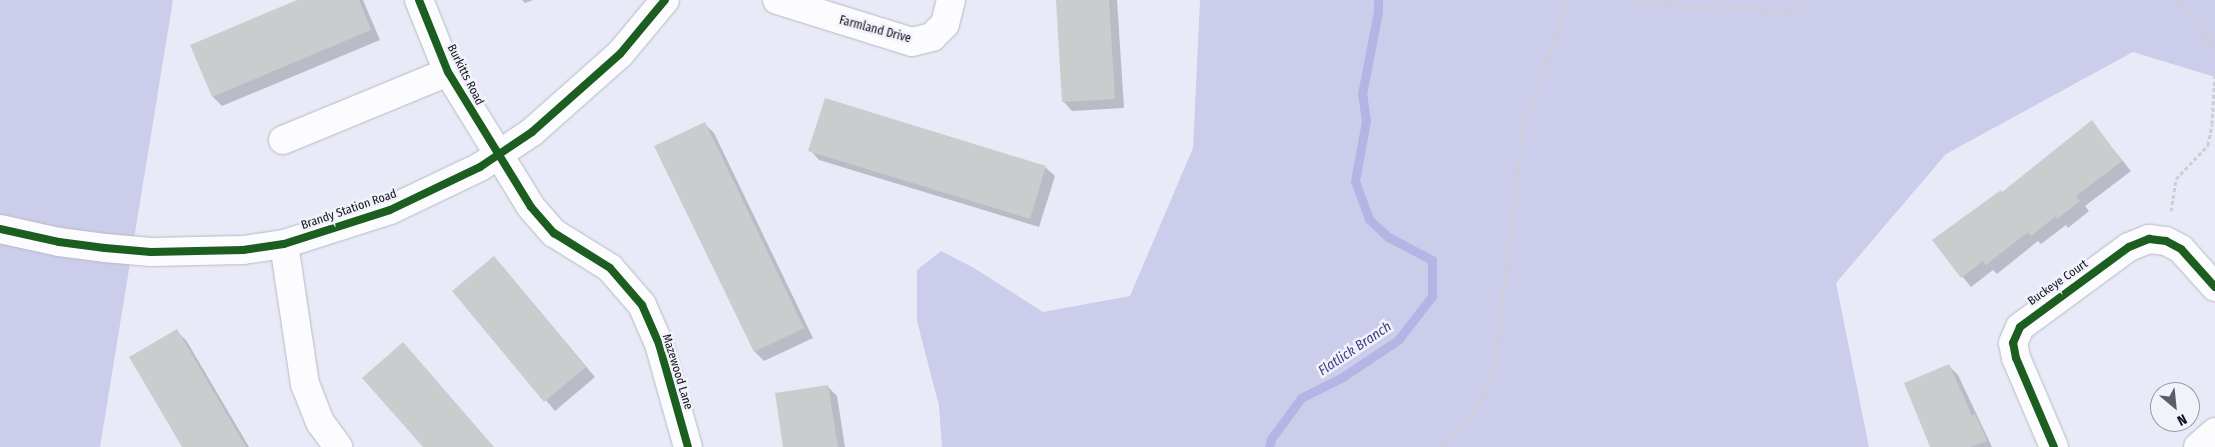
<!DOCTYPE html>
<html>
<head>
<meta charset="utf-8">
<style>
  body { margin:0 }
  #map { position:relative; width:2215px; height:447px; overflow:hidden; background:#e9eaf8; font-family:"Fira Sans Condensed",sans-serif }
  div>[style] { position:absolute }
  .green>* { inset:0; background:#cccdeb }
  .shadow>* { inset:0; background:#0003 }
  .stream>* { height:9px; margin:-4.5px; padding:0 4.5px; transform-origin:4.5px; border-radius:4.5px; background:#b4b5e4 }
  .building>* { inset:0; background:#cacdce }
  .path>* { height:3px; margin-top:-1.5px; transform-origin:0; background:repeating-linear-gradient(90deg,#ceced2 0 4px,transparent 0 6.5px) }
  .roads { filter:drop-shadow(0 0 1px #b8b8c5) drop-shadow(0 0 1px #b8b8c5) }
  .minor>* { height:28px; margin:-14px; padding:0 14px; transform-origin:14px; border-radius:14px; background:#fcfcfe }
  .cycleway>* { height:8px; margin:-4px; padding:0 4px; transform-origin:4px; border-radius:4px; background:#1b5e20 }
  span { translate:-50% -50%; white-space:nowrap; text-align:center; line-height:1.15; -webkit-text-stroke:5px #f2f3fa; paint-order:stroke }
  .street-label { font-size:12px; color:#11111d }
  .water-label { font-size:14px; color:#433c86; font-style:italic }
  .north { position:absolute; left:2150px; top:382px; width:50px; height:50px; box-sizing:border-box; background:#f2f3fa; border:1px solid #9899a2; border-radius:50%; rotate:152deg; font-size:14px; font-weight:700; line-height:20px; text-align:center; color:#11111d }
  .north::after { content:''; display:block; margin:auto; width:18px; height:22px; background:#5d5d6a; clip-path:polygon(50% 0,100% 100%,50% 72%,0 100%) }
</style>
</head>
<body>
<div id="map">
  <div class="green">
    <i style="clip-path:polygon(0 0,173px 0,100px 447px,0 447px)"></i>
    <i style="clip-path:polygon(1200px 0,2215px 0,2215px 77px,2133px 52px,1946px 154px,1836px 283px,1869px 447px,942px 447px,939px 406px,917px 321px,917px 270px,941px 251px,974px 268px,1043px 312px,1130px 296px,1193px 148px)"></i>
  </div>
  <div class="shadow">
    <i style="clip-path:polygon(300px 0,363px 0,380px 40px,222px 106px,213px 97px)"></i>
    <i style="clip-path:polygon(522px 0,533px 0,525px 3px)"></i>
    <i style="clip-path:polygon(1057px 0,1117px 0,1124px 108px,1072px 111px,1063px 101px)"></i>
    <i style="clip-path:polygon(2091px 122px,2131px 171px,2085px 206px,2089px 211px,2068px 228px,2066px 225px,2041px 244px,2038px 241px,1997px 274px,1993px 270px,1971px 287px,1934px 241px,2003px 193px)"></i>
    <i style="clip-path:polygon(704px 123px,714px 133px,813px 338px,764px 361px,755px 352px,656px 147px)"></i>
    <i style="clip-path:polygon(810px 150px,1045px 167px,1055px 176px,1039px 227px,819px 160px)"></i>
    <i style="clip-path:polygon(503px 267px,595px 377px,555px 411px,454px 291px)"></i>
    <i style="clip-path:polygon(176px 331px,186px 340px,249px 447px,183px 447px)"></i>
    <i style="clip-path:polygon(1948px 365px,1958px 375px,1992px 447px,1932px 447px)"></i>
    <i style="clip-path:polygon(827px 386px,837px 396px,845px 447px,785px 447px)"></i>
  </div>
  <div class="stream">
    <i style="left:1269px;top:447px;width:8px;rotate:-76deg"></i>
    <i style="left:1271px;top:439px;width:51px;rotate:-53.8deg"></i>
    <i style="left:1301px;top:398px;width:45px;rotate:-26.6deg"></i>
    <i style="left:1341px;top:378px;width:69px;rotate:-33.7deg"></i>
    <i style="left:1398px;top:340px;width:56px;rotate:-52.3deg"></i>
    <i style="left:1432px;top:296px;width:36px;rotate:-90deg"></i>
    <i style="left:1432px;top:260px;width:50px;rotate:-152.4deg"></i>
    <i style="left:1388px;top:237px;width:26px;rotate:-137deg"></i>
    <i style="left:1369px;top:219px;width:40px;rotate:-110.2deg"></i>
    <i style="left:1355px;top:181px;width:61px;rotate:-79.6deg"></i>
    <i style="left:1366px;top:121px;width:27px;rotate:-98deg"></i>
    <i style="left:1362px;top:94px;width:84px;rotate:-79deg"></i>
    <i style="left:1378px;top:12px;width:12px;rotate:-90deg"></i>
  </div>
  <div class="building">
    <i style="clip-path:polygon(297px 0,359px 0,371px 30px,212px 97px,190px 45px)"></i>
    <i style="clip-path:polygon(1056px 0,1109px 0,1115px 99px,1062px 102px)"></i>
    <i style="clip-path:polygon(825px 98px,1046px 166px,1030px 219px,808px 151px)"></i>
    <i style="clip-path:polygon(2092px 120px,2122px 161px,2076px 196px,2080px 201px,2057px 219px,2056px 216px,2031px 236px,2028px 232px,1986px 265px,1983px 261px,1961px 278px,1932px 240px,2001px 190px,2002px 192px)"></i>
    <i style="clip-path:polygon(705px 122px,804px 328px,754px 352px,654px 146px)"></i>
    <i style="clip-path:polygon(494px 256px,586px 367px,544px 402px,452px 291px)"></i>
    <i style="clip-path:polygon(177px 329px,246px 447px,182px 447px,129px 357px)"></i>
    <i style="clip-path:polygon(403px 342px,494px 447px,423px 447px,362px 378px)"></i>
    <i style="clip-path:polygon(1949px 364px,1972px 416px,1975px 414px,1987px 441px,1971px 447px,1930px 447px,1904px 383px)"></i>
    <i style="clip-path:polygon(828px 385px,838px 447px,783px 447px,775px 393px)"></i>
  </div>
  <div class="path">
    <i style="left:1637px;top:0;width:92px;rotate:6.9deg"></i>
    <i style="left:1728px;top:11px;width:25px;rotate:-11deg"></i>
    <i style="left:1753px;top:6px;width:26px;rotate:18deg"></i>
    <i style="left:1778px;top:14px;width:40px;rotate:-20.2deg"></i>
    <i style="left:2176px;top:0;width:50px;rotate:49.9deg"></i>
    <i style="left:2208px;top:38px;width:17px;rotate:65deg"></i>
    <i style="left:2171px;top:211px;width:32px;rotate:-81deg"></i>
    <i style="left:2176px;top:179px;width:47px;rotate:-46.7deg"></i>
    <i style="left:2208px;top:145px;width:21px;rotate:-79deg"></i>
    <i style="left:2212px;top:124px;width:54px;rotate:-86.8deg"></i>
    <i style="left:1442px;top:447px;width:38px;rotate:-43deg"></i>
    <i style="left:1470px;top:421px;width:29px;rotate:-61deg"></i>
    <i style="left:1484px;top:396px;width:34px;rotate:-71deg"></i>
    <i style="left:1495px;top:364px;width:241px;rotate:-83.3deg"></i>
    <i style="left:1523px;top:125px;width:124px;rotate:-70.3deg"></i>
    <i style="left:1565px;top:8px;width:11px;rotate:-45deg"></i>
  </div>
  <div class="roads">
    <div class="minor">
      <i style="left:419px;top:0;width:78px;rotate:68.1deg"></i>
      <i style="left:448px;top:72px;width:158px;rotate:58.4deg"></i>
      <i style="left:531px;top:207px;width:35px;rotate:49deg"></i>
      <i style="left:554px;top:233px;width:66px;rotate:32deg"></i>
      <i style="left:610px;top:268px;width:49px;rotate:49.1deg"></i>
      <i style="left:642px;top:305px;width:43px;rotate:66.4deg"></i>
      <i style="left:659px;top:344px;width:107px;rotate:74.3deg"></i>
      <i style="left:777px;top:0;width:141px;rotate:17.3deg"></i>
      <i style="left:912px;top:42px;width:21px;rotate:-14deg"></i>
      <i style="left:932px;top:37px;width:18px;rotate:-45deg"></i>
      <i style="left:945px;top:24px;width:25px;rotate:-76deg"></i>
      <i style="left:283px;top:140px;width:178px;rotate:-22.4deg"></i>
      <i style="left:0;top:229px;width:60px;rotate:12.4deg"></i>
      <i style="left:59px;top:242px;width:46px;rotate:7.4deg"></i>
      <i style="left:105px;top:248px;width:46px;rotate:5deg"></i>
      <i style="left:151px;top:252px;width:92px;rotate:-1.2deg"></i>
      <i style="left:243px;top:250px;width:41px;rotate:-8.3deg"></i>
      <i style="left:284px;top:244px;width:111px;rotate:-17.8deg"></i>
      <i style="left:390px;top:210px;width:100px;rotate:-25.5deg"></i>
      <i style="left:480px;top:167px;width:63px;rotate:-33.9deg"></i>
      <i style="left:532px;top:132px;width:118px;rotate:-41.6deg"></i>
      <i style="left:620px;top:54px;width:70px;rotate:-50.2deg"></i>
      <i style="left:284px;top:244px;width:142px;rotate:81.5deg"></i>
      <i style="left:305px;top:384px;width:41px;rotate:68.5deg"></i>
      <i style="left:320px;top:422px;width:31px;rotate:54deg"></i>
      <i style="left:2054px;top:447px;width:97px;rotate:-113.1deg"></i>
      <i style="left:2016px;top:358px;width:15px;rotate:-101deg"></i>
      <i style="left:2013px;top:343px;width:17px;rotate:-66deg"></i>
      <i style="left:2020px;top:327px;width:135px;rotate:-36.3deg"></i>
      <i style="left:2129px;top:247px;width:22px;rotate:-22deg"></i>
      <i style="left:2149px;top:239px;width:17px;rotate:7deg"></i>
      <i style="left:2166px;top:241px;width:17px;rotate:28deg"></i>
      <i style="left:2181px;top:249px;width:51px;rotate:48.2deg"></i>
      <i style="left:2198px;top:447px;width:23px;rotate:-41deg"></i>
    </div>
  </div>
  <div class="cycleway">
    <i style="left:419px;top:0;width:78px;rotate:68.1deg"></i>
    <i style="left:448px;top:72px;width:158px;rotate:58.4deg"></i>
    <i style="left:531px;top:207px;width:35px;rotate:49deg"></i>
    <i style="left:554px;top:233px;width:66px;rotate:32deg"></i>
    <i style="left:610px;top:268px;width:49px;rotate:49.1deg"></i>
    <i style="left:642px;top:305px;width:43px;rotate:66.4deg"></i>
    <i style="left:659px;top:344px;width:107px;rotate:74.3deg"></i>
    <i style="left:0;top:229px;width:60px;rotate:12.4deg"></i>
    <i style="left:59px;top:242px;width:46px;rotate:7.4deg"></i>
    <i style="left:105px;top:248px;width:46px;rotate:5deg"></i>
    <i style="left:151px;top:252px;width:92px;rotate:-1.2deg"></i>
    <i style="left:243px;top:250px;width:41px;rotate:-8.3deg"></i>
    <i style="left:284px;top:244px;width:111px;rotate:-17.8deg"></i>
    <i style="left:390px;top:210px;width:100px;rotate:-25.5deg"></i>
    <i style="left:480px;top:167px;width:63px;rotate:-33.9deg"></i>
    <i style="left:532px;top:132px;width:118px;rotate:-41.6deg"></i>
    <i style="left:620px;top:54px;width:70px;rotate:-50.2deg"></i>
    <i style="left:2054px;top:447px;width:97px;rotate:-113.1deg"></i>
    <i style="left:2016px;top:358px;width:15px;rotate:-101deg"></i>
    <i style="left:2013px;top:343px;width:17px;rotate:-66deg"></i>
    <i style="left:2020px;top:327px;width:135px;rotate:-36.3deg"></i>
    <i style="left:2129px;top:247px;width:22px;rotate:-22deg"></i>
    <i style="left:2149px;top:239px;width:17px;rotate:7deg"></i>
    <i style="left:2166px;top:241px;width:17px;rotate:28deg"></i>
    <i style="left:2181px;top:249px;width:51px;rotate:48.2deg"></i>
  </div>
  <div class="street-label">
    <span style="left:875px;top:30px;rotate:15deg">Farmland Drive</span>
    <span style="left:465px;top:75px;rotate:63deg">Burkitts Road</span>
    <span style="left:349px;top:210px;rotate:-19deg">Brandy Station Road</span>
    <span style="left:2058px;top:283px;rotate:-35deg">Buckeye Court</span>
    <span style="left:677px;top:372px;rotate:73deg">Mazewood Lane</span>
  </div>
  <div class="water-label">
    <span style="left:1355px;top:349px;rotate:-34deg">Flatlick Branch</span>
  </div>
  <div class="north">N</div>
</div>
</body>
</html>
